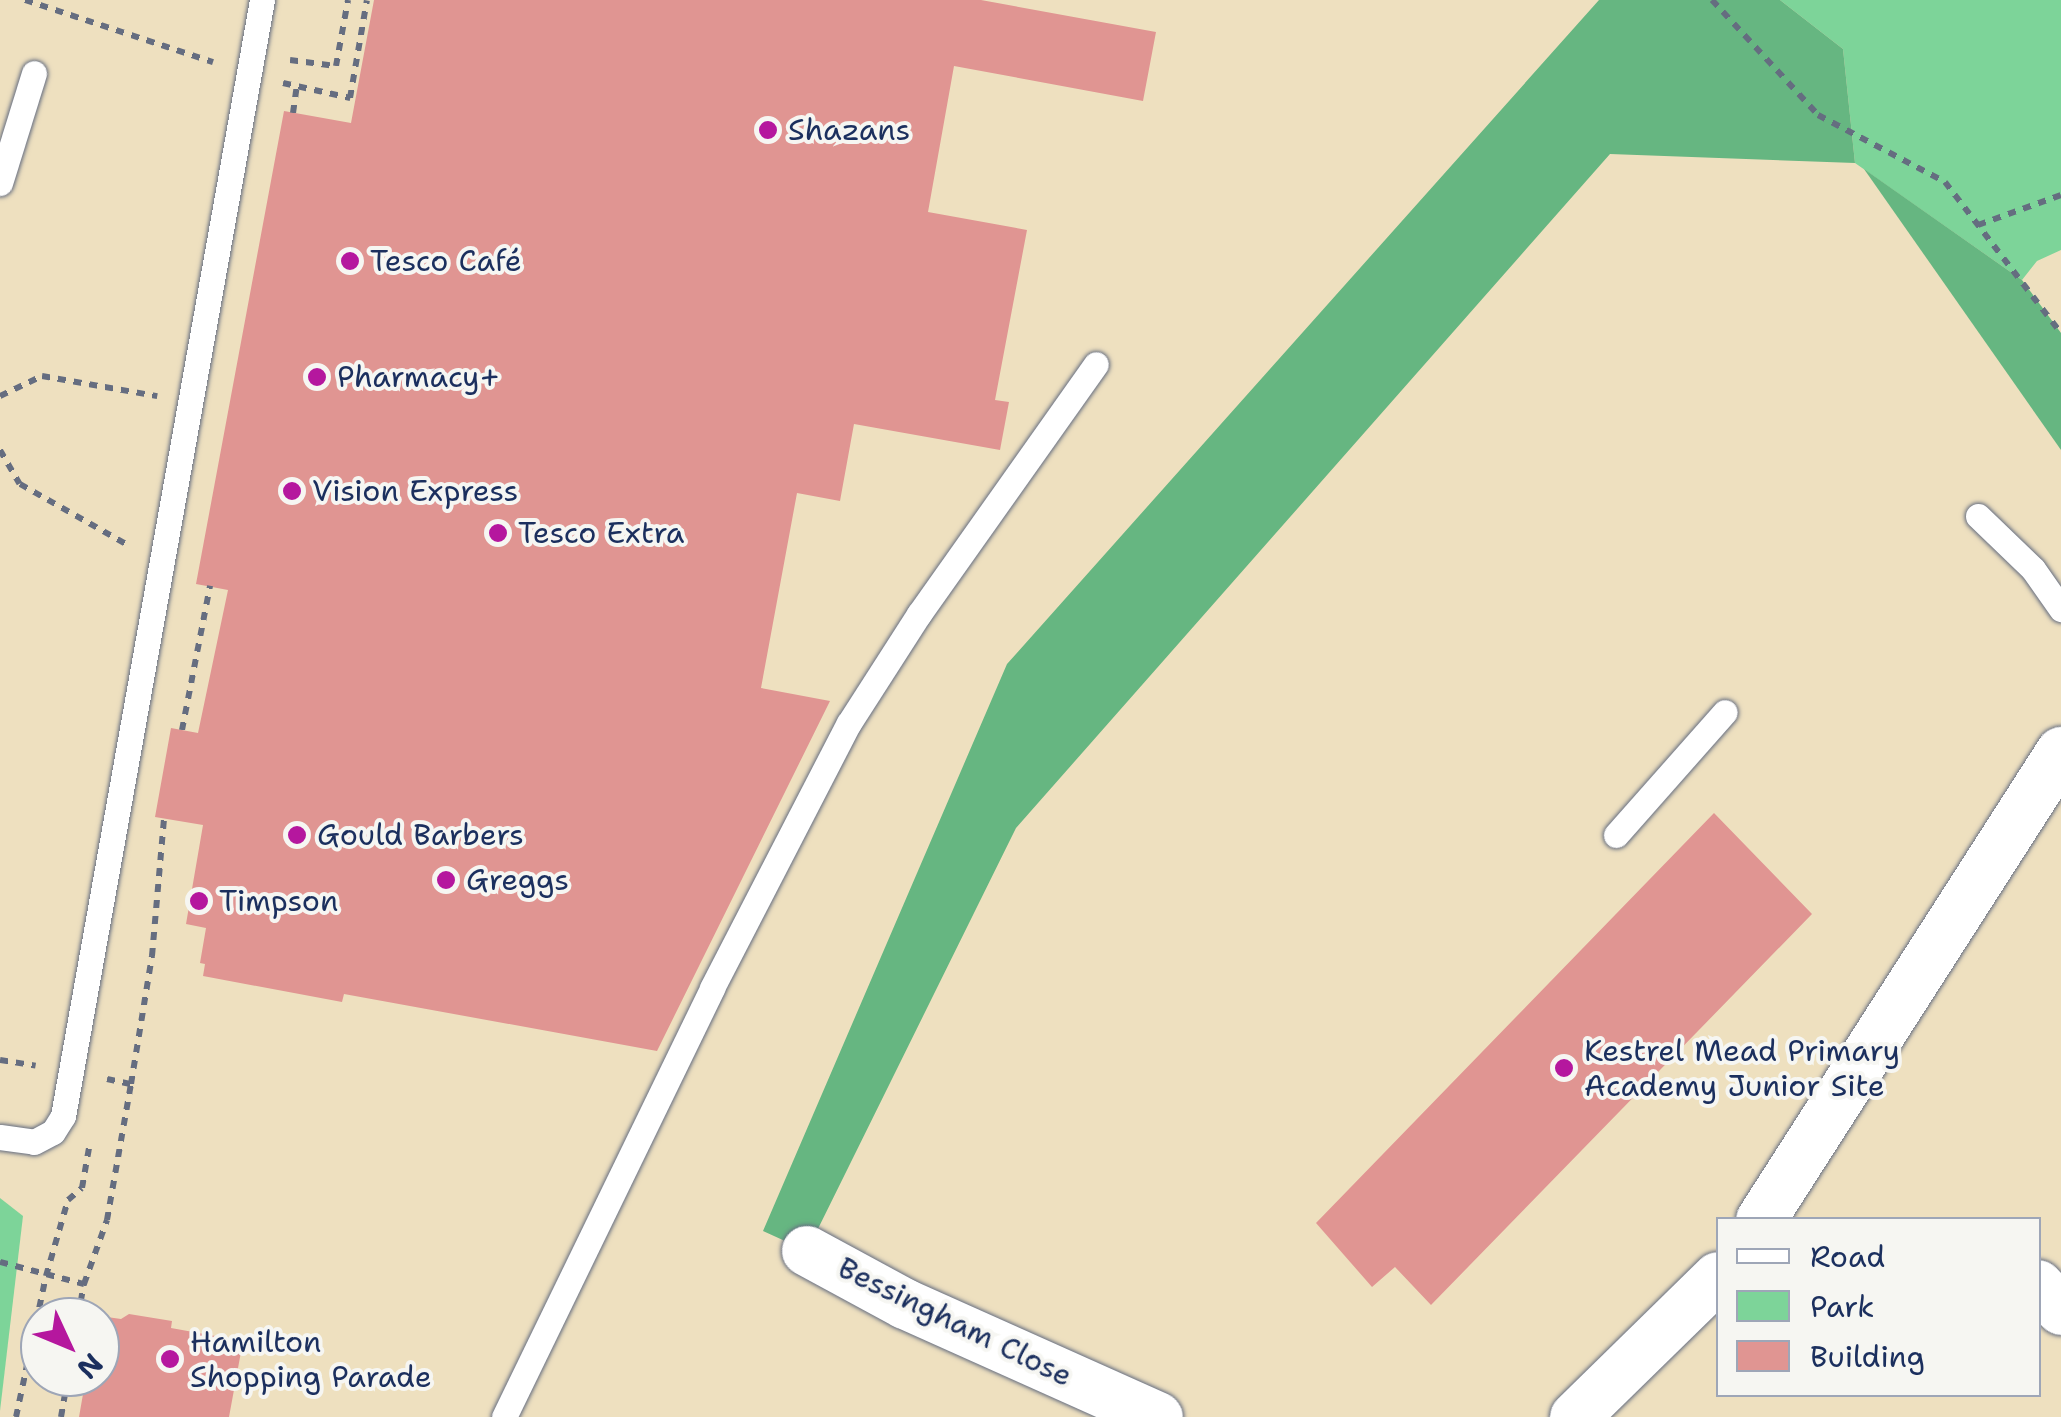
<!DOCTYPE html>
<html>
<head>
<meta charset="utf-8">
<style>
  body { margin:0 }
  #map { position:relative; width:2061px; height:1417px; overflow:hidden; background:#eee0bf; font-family:"Shantell Sans",sans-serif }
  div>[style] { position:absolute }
  .green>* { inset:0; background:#7dd499 }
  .forest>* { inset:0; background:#66b681 }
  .building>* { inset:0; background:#e09592 }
  .path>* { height:6px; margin-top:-3px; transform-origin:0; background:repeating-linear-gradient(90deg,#656d80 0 8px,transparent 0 16px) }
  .roads { filter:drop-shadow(0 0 2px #656d80) drop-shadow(0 0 2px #656d80) }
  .service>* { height:25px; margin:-12.5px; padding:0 12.5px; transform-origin:12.5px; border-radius:12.5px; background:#fff }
  .minor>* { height:50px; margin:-25px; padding:0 25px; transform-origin:25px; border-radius:25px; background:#fff }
  .dots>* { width:28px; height:28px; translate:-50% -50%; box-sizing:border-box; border:5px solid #f6f6f2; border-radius:50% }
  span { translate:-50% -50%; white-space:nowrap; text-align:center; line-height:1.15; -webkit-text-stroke:8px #f6f6f2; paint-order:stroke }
  .poi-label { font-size:30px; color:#1b2f5e }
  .left { translate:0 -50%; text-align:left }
  .street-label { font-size:30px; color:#1b2f5e }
  .legend { position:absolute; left:1716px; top:1217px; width:325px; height:180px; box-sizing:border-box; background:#f6f6f2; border:2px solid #9ea6b7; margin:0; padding:12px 18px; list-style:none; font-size:30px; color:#1b2f5e }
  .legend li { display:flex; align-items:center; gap:20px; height:50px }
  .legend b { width:50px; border:2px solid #9ea6b7 }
  .north { position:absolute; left:20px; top:1297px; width:100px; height:100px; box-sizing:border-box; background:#f6f6f2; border:2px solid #9ea6b7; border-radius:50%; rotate:134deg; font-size:28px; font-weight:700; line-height:40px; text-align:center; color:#1b2f5e }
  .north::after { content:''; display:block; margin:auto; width:35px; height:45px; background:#b5179e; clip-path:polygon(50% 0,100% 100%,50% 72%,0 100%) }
</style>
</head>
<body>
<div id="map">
  <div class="green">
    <i style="clip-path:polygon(1780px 0,2061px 0,2061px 250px,2037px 261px,2022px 280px,1855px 163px,1843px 49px)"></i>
    <i style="clip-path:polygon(0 1198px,23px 1216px,0 1411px)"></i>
  </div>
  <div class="forest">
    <i style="clip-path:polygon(1599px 0,1780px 0,1843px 49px,1855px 163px,1610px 154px,1016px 828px,807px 1251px,763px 1231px,1007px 664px)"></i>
    <i style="clip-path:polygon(1864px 169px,2022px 280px,2061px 333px,2061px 450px)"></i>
  </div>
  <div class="building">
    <i style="clip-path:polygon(374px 0,981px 0,1156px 32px,1143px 101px,954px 66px,928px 212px,1027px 230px,995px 400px,1009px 402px,1000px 450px,854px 424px,840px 501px,797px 493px,761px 688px,830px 701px,657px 1051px,344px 994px,342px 1002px,203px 976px,205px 964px,200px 963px,206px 928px,186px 924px,203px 825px,155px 817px,171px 728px,198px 733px,228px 590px,196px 584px,284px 111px,351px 123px)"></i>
    <i style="clip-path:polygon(1714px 813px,1812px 914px,1431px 1305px,1395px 1267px,1372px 1287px,1316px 1223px)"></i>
    <i style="clip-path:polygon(129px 1314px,172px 1321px,171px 1328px,243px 1341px,229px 1417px,79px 1417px,86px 1377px,100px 1377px,100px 1316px,121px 1319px)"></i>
  </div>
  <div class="path">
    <i style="left:25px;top:0;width:198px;rotate:18.3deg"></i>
    <i style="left:1712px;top:0;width:156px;rotate:47.3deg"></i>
    <i style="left:1818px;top:115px;width:144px;rotate:27.8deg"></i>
    <i style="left:1945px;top:182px;width:190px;rotate:52.5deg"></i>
    <i style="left:290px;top:60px;width:46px;rotate:7.4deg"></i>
    <i style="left:336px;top:66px;width:67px;rotate:-79.7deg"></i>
    <i style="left:283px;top:83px;width:69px;rotate:12.6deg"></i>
    <i style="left:350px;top:98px;width:99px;rotate:-80.2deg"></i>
    <i style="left:293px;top:113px;width:27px;rotate:-82deg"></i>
    <i style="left:1978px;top:225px;width:88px;rotate:-19.9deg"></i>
    <i style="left:0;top:396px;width:47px;rotate:-25.5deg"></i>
    <i style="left:42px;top:376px;width:117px;rotate:9.9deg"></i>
    <i style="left:0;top:450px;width:39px;rotate:60deg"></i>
    <i style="left:20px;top:484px;width:124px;rotate:29.5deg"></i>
    <i style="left:182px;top:730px;width:147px;rotate:-79deg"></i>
    <i style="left:0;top:1060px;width:36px;rotate:9deg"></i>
    <i style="left:107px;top:1079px;width:25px;rotate:12deg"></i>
    <i style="left:0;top:1262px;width:87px;rotate:14.7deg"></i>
    <i style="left:78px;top:1317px;width:34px;rotate:-80deg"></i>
    <i style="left:84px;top:1284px;width:68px;rotate:-70.2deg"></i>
    <i style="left:107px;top:1220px;width:138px;rotate:-80deg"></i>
    <i style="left:131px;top:1084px;width:130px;rotate:-80.7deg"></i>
    <i style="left:152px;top:956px;width:139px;rotate:-85deg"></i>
    <i style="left:16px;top:1417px;width:144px;rotate:-78deg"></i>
    <i style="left:46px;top:1276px;width:79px;rotate:-73.9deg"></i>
    <i style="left:68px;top:1200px;width:18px;rotate:-41deg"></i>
    <i style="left:82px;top:1188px;width:41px;rotate:-80.1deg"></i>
    <i style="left:61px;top:1417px;width:41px;rotate:-80.1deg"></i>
  </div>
  <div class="roads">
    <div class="service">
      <i style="left:0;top:183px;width:115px;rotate:-72.8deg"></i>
      <i style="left:1978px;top:516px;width:76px;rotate:43.9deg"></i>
      <i style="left:2033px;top:569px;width:49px;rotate:55deg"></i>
      <i style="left:1616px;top:835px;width:164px;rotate:-48.5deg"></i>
      <i style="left:0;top:1137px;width:34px;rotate:8deg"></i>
      <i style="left:34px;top:1142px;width:21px;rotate:-28deg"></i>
      <i style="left:53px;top:1132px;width:19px;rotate:-58deg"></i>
      <i style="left:63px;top:1116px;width:1134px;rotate:-79.89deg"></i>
      <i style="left:504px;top:1417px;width:477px;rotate:-64.1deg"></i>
      <i style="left:712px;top:988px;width:298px;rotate:-62.7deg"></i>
      <i style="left:849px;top:723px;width:130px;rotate:-57.3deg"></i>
      <i style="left:919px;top:614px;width:306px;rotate:-54.7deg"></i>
    </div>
    <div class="minor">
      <i style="left:1761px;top:1220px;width:556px;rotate:-57.34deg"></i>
      <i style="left:807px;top:1251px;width:111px;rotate:28.4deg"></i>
      <i style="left:905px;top:1304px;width:277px;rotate:24.1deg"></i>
      <i style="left:2038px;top:1285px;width:34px;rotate:47deg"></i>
      <i style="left:1575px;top:1417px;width:200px;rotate:-44.4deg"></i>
    </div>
  </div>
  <div class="dots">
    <i style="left:768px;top:130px;background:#b5179e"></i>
    <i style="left:350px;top:261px;background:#b5179e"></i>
    <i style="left:317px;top:377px;background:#b5179e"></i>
    <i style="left:292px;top:491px;background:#b5179e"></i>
    <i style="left:498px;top:533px;background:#b5179e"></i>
    <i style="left:297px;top:835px;background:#b5179e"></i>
    <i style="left:446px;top:880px;background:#b5179e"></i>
    <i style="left:199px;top:901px;background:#b5179e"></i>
    <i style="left:1564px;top:1068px;background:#b5179e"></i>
    <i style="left:170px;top:1359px;background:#b5179e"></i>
  </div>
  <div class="poi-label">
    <span class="left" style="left:788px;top:130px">Shazans</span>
    <span class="left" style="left:370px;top:261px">Tesco Café</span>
    <span class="left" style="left:337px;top:377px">Pharmacy+</span>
    <span class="left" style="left:312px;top:491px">Vision Express</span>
    <span class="left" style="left:518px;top:533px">Tesco Extra</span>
    <span class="left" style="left:317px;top:835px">Gould Barbers</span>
    <span class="left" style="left:466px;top:880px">Greggs</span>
    <span class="left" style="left:219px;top:901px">Timpson</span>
    <span class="left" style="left:1584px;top:1068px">Kestrel Mead Primary<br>Academy Junior Site</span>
    <span class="left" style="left:190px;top:1359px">Hamilton<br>Shopping Parade</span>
  </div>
  <div class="street-label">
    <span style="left:955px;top:1322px;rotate:26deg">Bessingham Close</span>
  </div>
  <ul class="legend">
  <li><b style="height:12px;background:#fff"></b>Road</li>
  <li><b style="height:28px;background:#7dd499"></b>Park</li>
  <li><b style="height:28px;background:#e09592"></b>Building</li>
  </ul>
  <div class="north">N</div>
</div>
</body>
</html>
